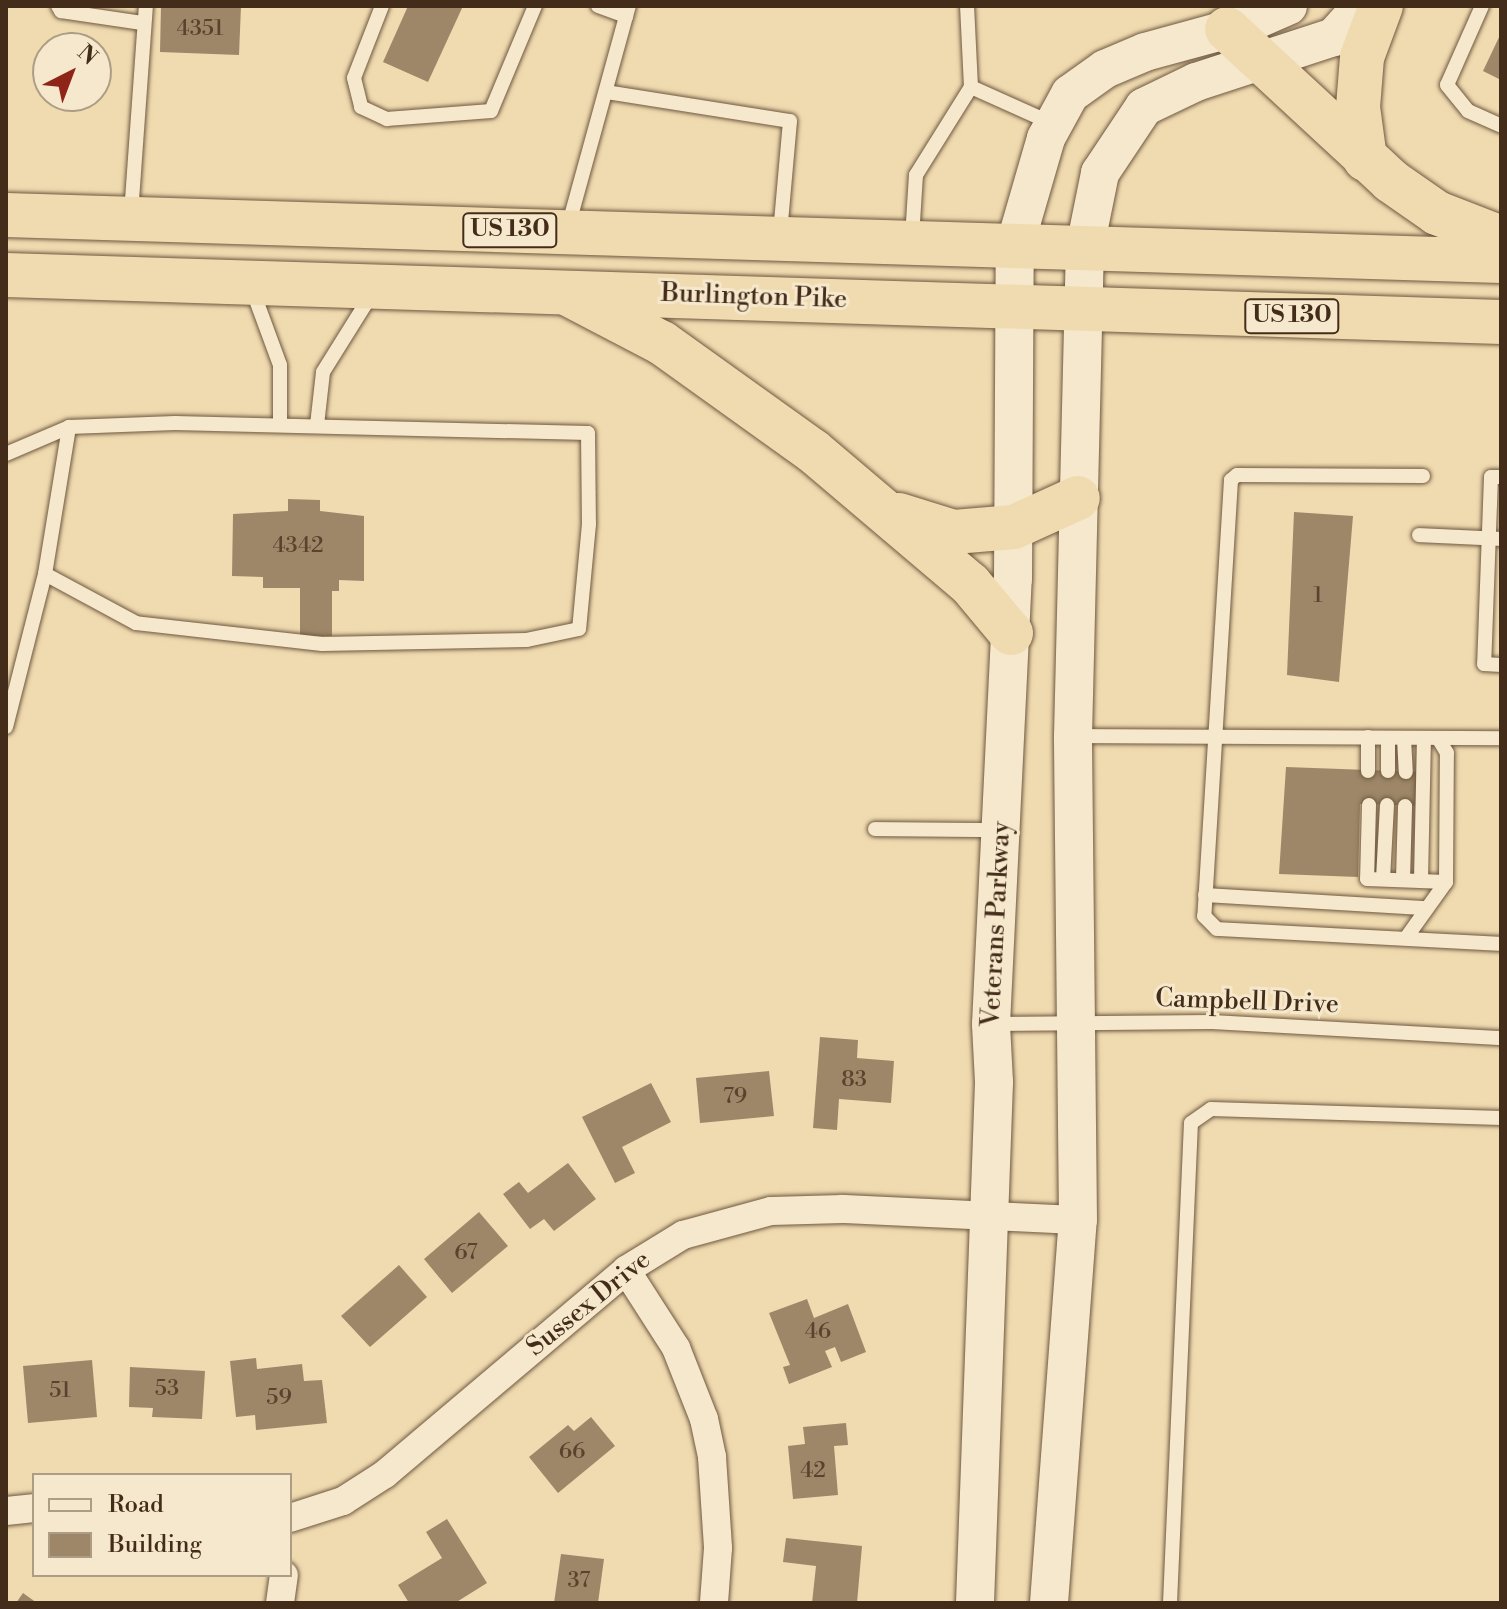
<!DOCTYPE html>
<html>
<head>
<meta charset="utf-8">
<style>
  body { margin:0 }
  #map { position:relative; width:1507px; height:1609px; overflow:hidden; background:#f0dbb0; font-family:"Libre Bodoni",serif }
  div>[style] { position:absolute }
  .building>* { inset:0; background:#9d8768 }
  .roads { filter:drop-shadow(0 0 2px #6f5840) drop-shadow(0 0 2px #6f5840) }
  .lane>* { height:14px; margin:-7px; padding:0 7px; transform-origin:7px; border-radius:7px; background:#f5e8cc }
  .street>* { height:28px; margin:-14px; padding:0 14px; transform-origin:14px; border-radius:14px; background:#f5e8cc }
  .secondary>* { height:38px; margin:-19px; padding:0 19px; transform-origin:19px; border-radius:19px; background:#f5e8cc }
  .highway>* { height:44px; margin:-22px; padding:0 22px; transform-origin:22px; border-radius:22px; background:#f0dbb0 }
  span { translate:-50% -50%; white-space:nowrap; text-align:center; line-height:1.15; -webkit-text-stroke:6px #f5e8cc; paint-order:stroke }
  .number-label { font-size:22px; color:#5a432e }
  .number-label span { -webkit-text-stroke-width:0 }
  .shield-label span { padding:2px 6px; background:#f5e8cc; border:2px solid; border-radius:6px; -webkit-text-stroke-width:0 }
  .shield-label { font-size:24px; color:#442c1b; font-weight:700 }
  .street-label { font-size:26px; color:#442c1b }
  .frame { position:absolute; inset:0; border:8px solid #442c1b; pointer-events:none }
  .legend { position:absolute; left:32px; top:1473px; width:260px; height:104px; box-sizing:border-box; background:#f5e8cc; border:2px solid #ae9d85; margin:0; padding:10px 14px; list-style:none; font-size:24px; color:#442c1b }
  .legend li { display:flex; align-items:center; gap:16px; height:40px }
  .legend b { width:40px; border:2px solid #ae9d85 }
  .north { position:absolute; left:32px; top:32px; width:80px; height:80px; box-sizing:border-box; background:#f5e8cc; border:2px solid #ae9d85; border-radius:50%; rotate:42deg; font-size:22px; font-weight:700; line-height:32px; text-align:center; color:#442c1b }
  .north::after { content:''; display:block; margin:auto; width:28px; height:36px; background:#8f2418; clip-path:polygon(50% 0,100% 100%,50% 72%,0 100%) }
</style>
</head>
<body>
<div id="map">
  <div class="building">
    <i style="clip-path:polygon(161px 6px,241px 6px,239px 55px,160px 52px)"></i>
    <i style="clip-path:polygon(408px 6px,463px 6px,428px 82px,383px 62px)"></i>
    <i style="clip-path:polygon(1501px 33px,1501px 80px,1483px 71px)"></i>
    <i style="clip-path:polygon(288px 499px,320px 500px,320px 511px,364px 516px,364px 581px,339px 580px,339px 591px,332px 591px,332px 636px,300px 636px,300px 588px,263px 588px,263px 577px,232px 576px,233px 514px,288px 511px)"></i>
    <i style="clip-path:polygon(1294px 512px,1353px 516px,1339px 682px,1287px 675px)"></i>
    <i style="clip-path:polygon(1286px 767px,1423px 772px,1422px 806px,1360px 804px,1358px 877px,1279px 874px)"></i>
    <i style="clip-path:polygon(820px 1037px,858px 1040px,857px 1058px,894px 1061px,891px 1103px,839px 1099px,837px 1130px,813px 1128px)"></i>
    <i style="clip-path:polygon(769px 1071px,774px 1116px,700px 1123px,696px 1078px)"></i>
    <i style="clip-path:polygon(651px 1083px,671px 1122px,622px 1147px,635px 1173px,615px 1183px,582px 1117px)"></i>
    <i style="clip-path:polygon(568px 1163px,596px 1199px,554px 1231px,544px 1219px,530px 1229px,503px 1194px,519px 1182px,528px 1193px)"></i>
    <i style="clip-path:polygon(479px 1212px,508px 1246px,452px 1293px,424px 1259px)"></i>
    <i style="clip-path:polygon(399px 1265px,427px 1297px,370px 1347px,341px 1316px)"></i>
    <i style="clip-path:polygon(807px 1299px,814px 1318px,848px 1304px,866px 1352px,841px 1362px,835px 1347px,825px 1351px,832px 1367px,789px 1384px,783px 1367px,790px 1365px,769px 1313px)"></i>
    <i style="clip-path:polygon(256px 1358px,257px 1369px,302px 1364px,304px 1381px,322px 1380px,327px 1423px,256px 1430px,255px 1415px,236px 1417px,230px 1361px)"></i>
    <i style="clip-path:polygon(92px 1360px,97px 1417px,28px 1423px,23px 1366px)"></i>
    <i style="clip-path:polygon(130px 1367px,205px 1371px,202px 1419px,152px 1417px,153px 1408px,129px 1407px)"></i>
    <i style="clip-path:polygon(591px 1417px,615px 1446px,558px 1493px,529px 1457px,568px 1425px,574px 1431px)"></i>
    <i style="clip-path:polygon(846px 1423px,848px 1445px,834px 1446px,838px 1495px,793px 1499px,788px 1446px,805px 1444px,803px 1427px)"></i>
    <i style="clip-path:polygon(447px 1519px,487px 1583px,455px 1603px,409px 1603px,398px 1585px,442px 1558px,426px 1532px)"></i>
    <i style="clip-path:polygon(786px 1538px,862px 1546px,857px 1603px,812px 1603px,816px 1566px,783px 1562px)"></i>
    <i style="clip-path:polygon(561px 1554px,604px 1559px,598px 1603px,554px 1603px)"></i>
    <i style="clip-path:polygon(23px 1593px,37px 1603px,16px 1603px)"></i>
  </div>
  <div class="roads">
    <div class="lane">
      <i style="left:58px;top:6px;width:6px;rotate:59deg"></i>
      <i style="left:61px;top:11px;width:82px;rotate:8.4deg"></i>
      <i style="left:382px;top:6px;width:77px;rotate:111.3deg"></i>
      <i style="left:354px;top:78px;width:30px;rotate:76deg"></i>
      <i style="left:361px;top:107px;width:29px;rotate:25deg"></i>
      <i style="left:387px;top:119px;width:104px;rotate:-4.4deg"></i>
      <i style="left:491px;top:111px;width:114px;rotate:-67.3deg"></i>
      <i style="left:598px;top:6px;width:30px;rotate:20deg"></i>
      <i style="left:1482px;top:6px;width:86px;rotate:113.9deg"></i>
      <i style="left:1447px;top:85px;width:33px;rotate:51deg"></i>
      <i style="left:1468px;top:111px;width:36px;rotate:24deg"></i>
      <i style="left:971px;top:87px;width:88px;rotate:24.2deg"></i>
      <i style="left:606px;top:92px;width:186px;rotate:9deg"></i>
      <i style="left:790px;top:121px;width:113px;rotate:95.1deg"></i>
      <i style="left:131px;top:214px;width:209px;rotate:-85.9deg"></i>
      <i style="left:568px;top:227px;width:229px;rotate:-74.6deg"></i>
      <i style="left:912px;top:238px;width:63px;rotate:-86.4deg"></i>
      <i style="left:916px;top:175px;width:104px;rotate:-58deg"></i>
      <i style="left:971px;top:87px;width:81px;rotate:-92.8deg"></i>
      <i style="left:252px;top:289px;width:81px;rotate:69.8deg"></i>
      <i style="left:280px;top:365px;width:60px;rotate:90deg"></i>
      <i style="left:317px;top:425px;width:53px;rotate:-83.5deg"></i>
      <i style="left:323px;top:372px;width:94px;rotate:-58deg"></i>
      <i style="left:6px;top:454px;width:69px;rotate:-23.2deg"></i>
      <i style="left:69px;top:427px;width:106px;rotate:-2.2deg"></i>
      <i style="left:175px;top:423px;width:413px;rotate:1.4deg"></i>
      <i style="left:588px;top:433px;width:91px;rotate:89.4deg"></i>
      <i style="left:589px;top:524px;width:105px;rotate:95.4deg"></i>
      <i style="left:579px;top:629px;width:53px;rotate:168.1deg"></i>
      <i style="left:527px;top:640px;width:205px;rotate:178.9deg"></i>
      <i style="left:322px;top:644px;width:187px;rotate:-173.6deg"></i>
      <i style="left:136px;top:623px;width:103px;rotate:-151.7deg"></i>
      <i style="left:45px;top:574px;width:149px;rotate:-80.7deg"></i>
      <i style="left:1423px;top:476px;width:186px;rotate:-179.7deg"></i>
      <i style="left:1237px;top:475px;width:8px;rotate:140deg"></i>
      <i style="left:1231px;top:480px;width:437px;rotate:93.5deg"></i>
      <i style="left:1204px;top:916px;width:18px;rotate:45deg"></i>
      <i style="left:1217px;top:929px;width:284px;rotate:3deg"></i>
      <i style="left:1501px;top:477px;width:10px;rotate:180deg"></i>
      <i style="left:1491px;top:477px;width:187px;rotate:92.1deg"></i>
      <i style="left:1484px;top:664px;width:17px;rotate:3deg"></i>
      <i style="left:1419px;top:535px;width:82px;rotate:2.8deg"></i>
      <i style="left:6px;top:727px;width:158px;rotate:-75.7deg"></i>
      <i style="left:1073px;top:736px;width:428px;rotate:0.3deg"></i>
      <i style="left:1368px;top:737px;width:34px;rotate:90deg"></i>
      <i style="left:1388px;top:738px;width:33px;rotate:90deg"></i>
      <i style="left:1404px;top:738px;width:34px;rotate:87deg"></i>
      <i style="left:1369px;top:805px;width:74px;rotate:91.5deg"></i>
      <i style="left:1367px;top:879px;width:79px;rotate:2.2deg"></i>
      <i style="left:875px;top:829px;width:123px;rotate:0.5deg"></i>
      <i style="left:1383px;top:879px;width:74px;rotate:-86.9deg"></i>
      <i style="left:1403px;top:879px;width:73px;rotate:-88.4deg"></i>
      <i style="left:1421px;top:880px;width:141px;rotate:-88.8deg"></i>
      <i style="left:1205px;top:895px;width:222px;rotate:3.4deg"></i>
      <i style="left:1406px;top:938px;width:69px;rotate:-54.5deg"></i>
      <i style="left:1446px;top:882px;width:129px;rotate:-89.6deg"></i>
      <i style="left:1447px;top:753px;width:17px;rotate:-121deg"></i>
      <i style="left:994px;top:1024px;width:218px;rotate:-0.5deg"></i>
      <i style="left:1212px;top:1022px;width:289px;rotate:3.2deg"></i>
      <i style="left:1170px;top:1603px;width:480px;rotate:-87.5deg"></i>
      <i style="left:1191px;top:1123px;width:24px;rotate:-35deg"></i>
      <i style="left:1211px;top:1109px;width:290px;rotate:1.8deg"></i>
    </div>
    <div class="street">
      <i style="left:626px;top:1270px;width:93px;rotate:57.3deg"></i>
      <i style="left:676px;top:1348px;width:76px;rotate:68.5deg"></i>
      <i style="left:704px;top:1419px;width:39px;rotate:78deg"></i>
      <i style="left:712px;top:1457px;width:91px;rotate:86.2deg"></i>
      <i style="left:718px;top:1548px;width:55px;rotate:94.2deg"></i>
      <i style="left:6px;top:1511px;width:28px;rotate:-6deg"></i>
      <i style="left:290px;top:1518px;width:56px;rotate:-17.8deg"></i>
      <i style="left:343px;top:1501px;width:50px;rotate:-32.7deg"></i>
      <i style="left:385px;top:1474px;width:316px;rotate:-40.2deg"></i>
      <i style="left:626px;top:1270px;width:67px;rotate:-31.6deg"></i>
      <i style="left:683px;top:1235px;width:91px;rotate:-15.3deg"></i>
      <i style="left:771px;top:1211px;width:72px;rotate:-1.6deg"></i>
      <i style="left:843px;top:1209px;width:235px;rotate:2.7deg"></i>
      <i style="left:280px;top:1603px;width:28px;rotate:-82deg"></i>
    </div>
    <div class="secondary">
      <i style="left:975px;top:1603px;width:521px;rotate:-87.91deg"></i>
      <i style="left:994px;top:1082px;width:58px;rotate:-93deg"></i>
      <i style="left:991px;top:1024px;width:446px;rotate:-87.2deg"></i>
      <i style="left:1013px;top:579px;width:334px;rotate:-89.7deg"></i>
      <i style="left:1015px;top:245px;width:111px;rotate:-73.8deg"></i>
      <i style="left:1046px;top:138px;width:50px;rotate:-61.4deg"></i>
      <i style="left:1070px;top:94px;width:43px;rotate:-35.5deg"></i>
      <i style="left:1105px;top:69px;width:43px;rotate:-23deg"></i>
      <i style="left:1145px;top:52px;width:103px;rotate:-15.3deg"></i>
      <i style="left:1244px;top:25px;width:48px;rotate:-23.4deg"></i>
      <i style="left:1049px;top:1603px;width:384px;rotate:-85.7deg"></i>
      <i style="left:1078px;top:1220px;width:484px;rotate:-90.6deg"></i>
      <i style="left:1073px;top:736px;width:489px;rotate:-88.6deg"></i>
      <i style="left:1085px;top:247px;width:76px;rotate:-78.5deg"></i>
      <i style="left:1100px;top:173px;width:79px;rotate:-56.3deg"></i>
      <i style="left:1144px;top:107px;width:58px;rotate:-25.7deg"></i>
      <i style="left:1196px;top:82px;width:145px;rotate:-18.1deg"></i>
      <i style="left:1334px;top:37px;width:42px;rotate:-47.9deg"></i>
    </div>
    <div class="highway">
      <i style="left:1227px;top:29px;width:224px;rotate:42.8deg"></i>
      <i style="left:1391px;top:181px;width:56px;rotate:34.8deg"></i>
      <i style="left:1437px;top:213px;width:69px;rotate:21.3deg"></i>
      <i style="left:1365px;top:159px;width:52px;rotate:-97.7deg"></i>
      <i style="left:1358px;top:107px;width:50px;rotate:-85.4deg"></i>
      <i style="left:1362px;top:57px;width:54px;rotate:-69.6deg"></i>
      <i style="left:6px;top:215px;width:1496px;rotate:1.76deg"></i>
      <i style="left:6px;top:275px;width:1496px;rotate:1.8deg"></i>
      <i style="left:570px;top:295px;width:104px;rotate:27.6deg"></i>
      <i style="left:662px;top:343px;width:186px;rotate:35.6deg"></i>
      <i style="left:813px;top:451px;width:206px;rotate:40.3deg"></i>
      <i style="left:970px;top:584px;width:64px;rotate:50.1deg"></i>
      <i style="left:899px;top:515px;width:58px;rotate:17.2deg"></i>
      <i style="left:954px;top:532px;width:60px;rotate:-4.8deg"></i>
      <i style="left:1014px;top:527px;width:70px;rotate:-24.4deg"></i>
    </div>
  </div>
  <div class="number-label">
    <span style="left:200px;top:29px">4351</span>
    <span style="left:298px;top:546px">4342</span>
    <span style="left:1318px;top:596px">1</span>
    <span style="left:854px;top:1080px">83</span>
    <span style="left:735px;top:1097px">79</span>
    <span style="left:466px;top:1253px">67</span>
    <span style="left:818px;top:1332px">46</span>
    <span style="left:167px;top:1389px">53</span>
    <span style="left:60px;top:1391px">51</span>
    <span style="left:279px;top:1398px">59</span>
    <span style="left:572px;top:1452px">66</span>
    <span style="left:813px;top:1471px">42</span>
    <span style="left:579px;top:1581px">37</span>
  </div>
  <div class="shield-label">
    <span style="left:510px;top:230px">US 130</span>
    <span style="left:1292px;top:316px">US 130</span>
  </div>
  <div class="street-label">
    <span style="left:754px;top:297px;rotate:2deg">Burlington Pike</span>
    <span style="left:997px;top:924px;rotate:-87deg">Veterans Parkway</span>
    <span style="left:1247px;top:1002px;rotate:2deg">Campbell Drive</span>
    <span style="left:589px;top:1304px;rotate:-39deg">Sussex Drive</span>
  </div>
  <div class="frame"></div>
  <ul class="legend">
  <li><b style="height:10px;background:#f5e8cc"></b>Road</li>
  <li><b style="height:22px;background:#9d8768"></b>Building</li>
  </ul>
  <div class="north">N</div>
</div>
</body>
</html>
